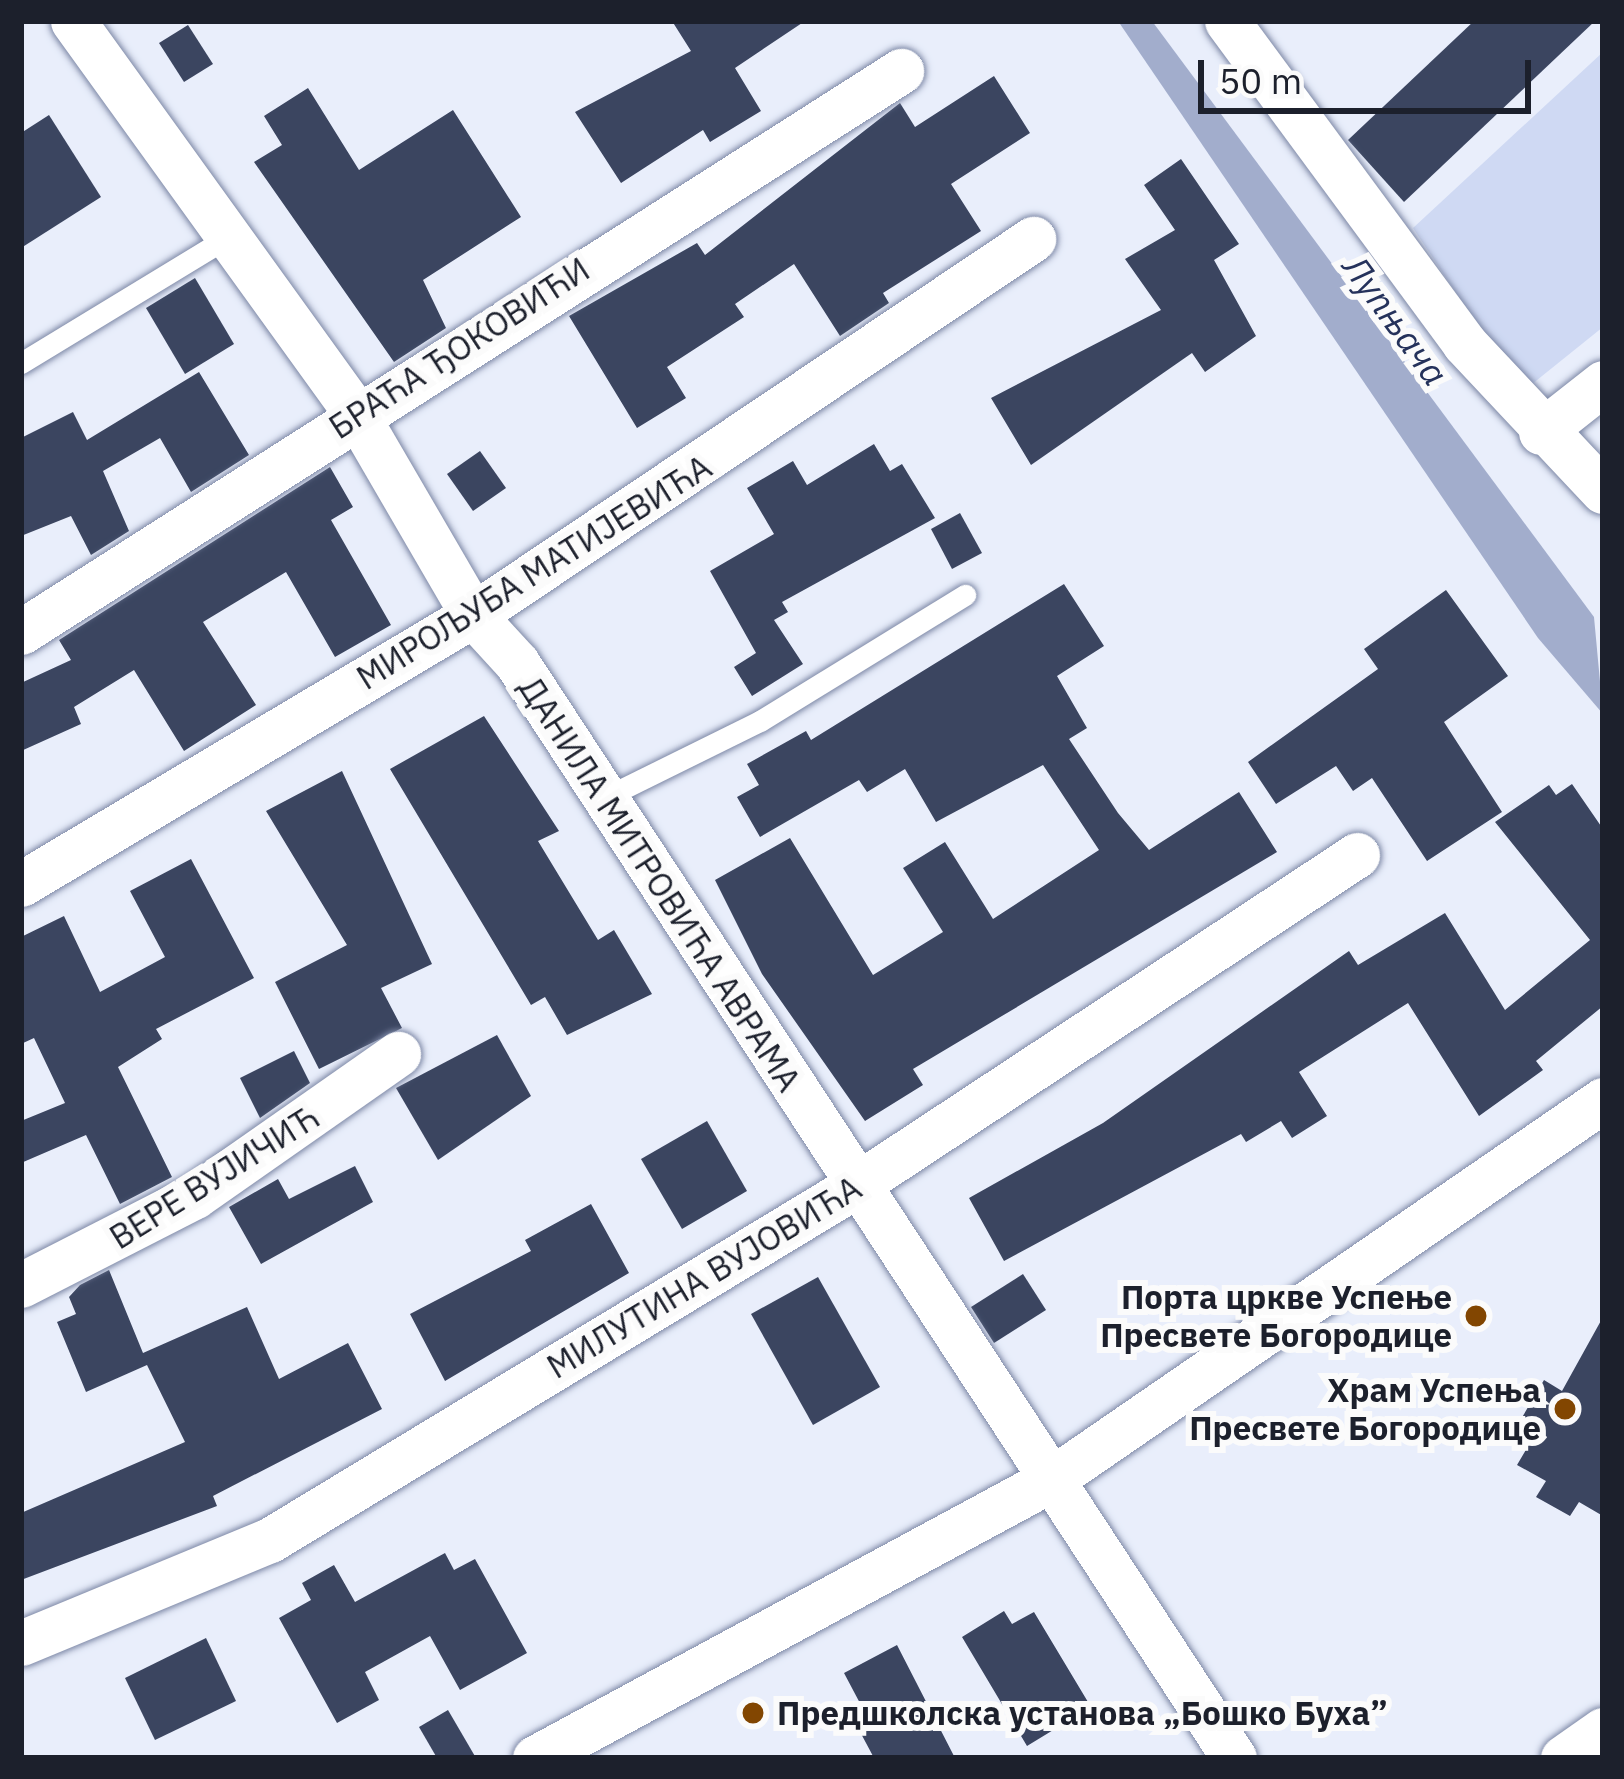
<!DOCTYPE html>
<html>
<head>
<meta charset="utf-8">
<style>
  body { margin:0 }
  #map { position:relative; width:1624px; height:1779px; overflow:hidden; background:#e9eefb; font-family:"IBM Plex Sans",sans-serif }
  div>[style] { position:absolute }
  .green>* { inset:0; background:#cfd9f3 }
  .water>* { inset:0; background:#a2adcc }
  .building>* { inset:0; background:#3b4560 }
  .roads { filter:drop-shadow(0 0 3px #7d88a6) drop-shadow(0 0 3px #7d88a6) }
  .service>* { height:21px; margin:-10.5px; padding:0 10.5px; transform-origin:10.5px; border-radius:10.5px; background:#fff }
  .minor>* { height:45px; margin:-22.5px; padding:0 22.5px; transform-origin:22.5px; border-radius:22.5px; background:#fff }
  .dots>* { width:33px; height:33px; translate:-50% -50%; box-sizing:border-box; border:6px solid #fbfbfb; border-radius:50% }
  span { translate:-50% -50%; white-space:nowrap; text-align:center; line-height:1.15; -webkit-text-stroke:12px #fbfbfb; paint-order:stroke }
  .street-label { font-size:33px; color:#1c202c }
  .poi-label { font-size:33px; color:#1c202c; font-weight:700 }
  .right { translate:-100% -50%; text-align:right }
  .left { translate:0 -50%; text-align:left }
  .water-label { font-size:36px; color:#25325b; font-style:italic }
  .frame { position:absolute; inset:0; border:24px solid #1c202c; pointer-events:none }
  .scale { position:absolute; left:1198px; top:60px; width:333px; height:54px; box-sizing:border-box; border:6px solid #1c202c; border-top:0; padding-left:15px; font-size:36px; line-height:42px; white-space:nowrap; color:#1c202c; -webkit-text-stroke:9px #fbfbfb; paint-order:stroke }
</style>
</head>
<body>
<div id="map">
  <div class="green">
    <i style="clip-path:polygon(1603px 52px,1603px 327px,1522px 392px,1413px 228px)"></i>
  </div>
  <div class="water">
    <i style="clip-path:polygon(1118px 21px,1152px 21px,1594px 617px,1603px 714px,1538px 638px)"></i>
  </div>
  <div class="building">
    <i style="clip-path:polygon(672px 21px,805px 21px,735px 68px,761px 111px,710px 142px,703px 130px,621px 183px,575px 112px,691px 51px)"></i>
    <i style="clip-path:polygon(1474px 21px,1595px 21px,1404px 202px,1348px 140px)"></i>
    <i style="clip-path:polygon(188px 25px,213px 64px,184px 82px,159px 43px)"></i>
    <i style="clip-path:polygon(994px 76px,1030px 133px,951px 184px,981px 231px,883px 293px,889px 303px,840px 336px,794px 264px,735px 304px,744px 317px,667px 367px,686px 398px,637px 428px,569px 316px,697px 243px,705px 255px,900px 103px,915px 127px)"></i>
    <i style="clip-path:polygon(308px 88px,359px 170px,453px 110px,521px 217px,423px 280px,446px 328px,394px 362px,254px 162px,282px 145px,264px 116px)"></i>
    <i style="clip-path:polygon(49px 115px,101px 197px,21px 248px,21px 133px)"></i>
    <i style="clip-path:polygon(1181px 159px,1239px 244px,1214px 260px,1256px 336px,1205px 372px,1192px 353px,1031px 465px,991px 398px,1161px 310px,1125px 259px,1175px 230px,1144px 185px)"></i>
    <i style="clip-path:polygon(195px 278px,234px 344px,185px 374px,146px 308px)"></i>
    <i style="clip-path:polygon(199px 372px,249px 455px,191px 492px,160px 438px,103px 471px,129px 531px,91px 555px,71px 516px,21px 536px,21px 438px,73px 412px,87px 440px)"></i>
    <i style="clip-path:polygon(874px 444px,890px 471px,902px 464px,935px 518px,782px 602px,788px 612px,774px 620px,803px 664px,752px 696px,734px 667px,756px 653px,710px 571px,774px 534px,747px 488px,793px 461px,807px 485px)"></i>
    <i style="clip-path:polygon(480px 451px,506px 488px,473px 511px,447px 474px)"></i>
    <i style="clip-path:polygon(330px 467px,353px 507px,331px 520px,391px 625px,335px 657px,286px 572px,203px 622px,256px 705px,184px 751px,134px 670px,74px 707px,81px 724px,21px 751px,21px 683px,71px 660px,59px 640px)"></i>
    <i style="clip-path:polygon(960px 513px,982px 553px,952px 569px,931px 529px)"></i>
    <i style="clip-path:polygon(1064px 584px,1104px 646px,1057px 676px,1087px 728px,1069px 739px,1118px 813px,1149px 850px,1239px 792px,1277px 852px,913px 1069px,923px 1085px,865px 1121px,762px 974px,715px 880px,790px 838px,873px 975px,943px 932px,903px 868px,945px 842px,993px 919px,1099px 850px,1043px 765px,936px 822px,905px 769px,867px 792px,859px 780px,760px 837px,737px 797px,759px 785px,747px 764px,806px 731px,811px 740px)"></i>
    <i style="clip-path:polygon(1446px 590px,1508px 676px,1444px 722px,1502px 812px,1427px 861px,1372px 778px,1353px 791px,1336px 766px,1276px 804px,1248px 762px,1378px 669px,1364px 649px)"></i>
    <i style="clip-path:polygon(484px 716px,559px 831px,538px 841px,598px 940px,614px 930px,652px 994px,567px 1035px,545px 997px,531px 1005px,390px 769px)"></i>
    <i style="clip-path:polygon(342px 771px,432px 964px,381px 988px,402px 1028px,319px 1069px,275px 982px,347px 945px,266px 811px)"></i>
    <i style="clip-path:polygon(1572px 784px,1603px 829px,1603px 1006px,1536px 1061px,1543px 1070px,1479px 1116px,1408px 1003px,1299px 1072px,1327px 1116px,1292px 1138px,1281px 1121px,1246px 1142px,1241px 1134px,1004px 1261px,969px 1198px,1103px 1123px,1349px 951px,1358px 965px,1445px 913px,1505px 1010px,1590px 940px,1495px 822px,1549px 785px,1556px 795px)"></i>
    <i style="clip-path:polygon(191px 859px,254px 978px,156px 1029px,162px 1039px,118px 1067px,172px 1177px,120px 1204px,86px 1135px,21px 1163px,21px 1121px,65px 1103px,34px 1038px,21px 1044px,21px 937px,64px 916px,100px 992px,165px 957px,130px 891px)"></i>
    <i style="clip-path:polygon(497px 1035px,531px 1096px,438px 1160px,396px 1088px)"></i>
    <i style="clip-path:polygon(294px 1051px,310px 1083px,260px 1118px,240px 1078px)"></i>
    <i style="clip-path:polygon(707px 1121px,747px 1191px,682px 1229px,641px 1159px)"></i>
    <i style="clip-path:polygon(355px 1166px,373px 1202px,261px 1264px,229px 1207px,278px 1179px,289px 1199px)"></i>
    <i style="clip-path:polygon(591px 1204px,629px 1273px,445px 1381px,410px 1314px,531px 1251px,525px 1240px)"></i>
    <i style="clip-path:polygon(109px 1270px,143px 1353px,247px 1307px,279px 1379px,348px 1343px,382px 1409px,213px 1496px,217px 1506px,21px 1580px,21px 1513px,185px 1442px,147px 1365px,86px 1392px,57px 1322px,76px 1314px,69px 1297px,80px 1285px)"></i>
    <i style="clip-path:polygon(1023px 1274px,1046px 1310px,994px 1343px,971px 1307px)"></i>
    <i style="clip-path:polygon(818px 1277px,880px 1387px,813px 1425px,751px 1314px)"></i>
    <i style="clip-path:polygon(1603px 1317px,1603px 1516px,1579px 1502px,1570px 1516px,1536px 1497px,1546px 1481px,1517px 1465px,1534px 1436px,1517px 1426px,1544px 1380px,1562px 1391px)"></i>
    <i style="clip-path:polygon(445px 1553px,454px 1570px,475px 1559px,527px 1653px,460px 1690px,430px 1636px,365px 1672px,379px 1700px,337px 1723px,279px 1618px,311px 1600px,302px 1583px,334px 1565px,355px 1602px)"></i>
    <i style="clip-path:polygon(1004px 1611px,1012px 1624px,1034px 1612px,1091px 1707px,1027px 1746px,962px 1637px)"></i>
    <i style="clip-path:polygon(206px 1638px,236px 1701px,155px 1740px,125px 1678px)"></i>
    <i style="clip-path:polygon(897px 1645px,955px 1758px,874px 1758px,850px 1713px,862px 1707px,844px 1673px)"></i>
    <i style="clip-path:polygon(448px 1710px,476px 1758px,437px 1758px,419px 1727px)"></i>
  </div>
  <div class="roads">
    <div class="service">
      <i style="left:21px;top:363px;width:242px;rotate:-31.3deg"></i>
      <i style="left:602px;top:799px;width:176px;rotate:-26.3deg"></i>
      <i style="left:760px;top:721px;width:241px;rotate:-31.6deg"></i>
    </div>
    <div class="minor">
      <i style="left:73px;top:21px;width:484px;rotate:54.2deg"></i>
      <i style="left:356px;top:414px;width:233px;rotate:59.8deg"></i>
      <i style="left:473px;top:615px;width:65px;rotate:47.5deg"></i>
      <i style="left:517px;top:663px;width:1309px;rotate:56.78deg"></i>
      <i style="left:1227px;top:21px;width:400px;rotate:53.6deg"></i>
      <i style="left:1464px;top:343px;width:203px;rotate:46.8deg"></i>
      <i style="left:1541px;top:432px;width:79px;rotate:-38.3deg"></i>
      <i style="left:21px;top:632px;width:1044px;rotate:-32.52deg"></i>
      <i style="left:21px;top:884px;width:526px;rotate:-30.76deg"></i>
      <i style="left:473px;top:615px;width:675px;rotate:-33.88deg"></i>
      <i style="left:21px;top:1285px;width:195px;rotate:-27.1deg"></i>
      <i style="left:195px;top:1196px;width:248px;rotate:-35deg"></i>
      <i style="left:21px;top:1643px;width:269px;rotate:-22.5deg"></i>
      <i style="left:270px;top:1540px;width:680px;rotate:-31.17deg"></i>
      <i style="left:852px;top:1188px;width:605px;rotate:-33.4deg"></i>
      <i style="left:535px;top:1758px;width:587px;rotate:-28.35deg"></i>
      <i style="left:1052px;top:1479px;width:669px;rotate:-34.52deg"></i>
      <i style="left:1563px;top:1758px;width:49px;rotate:-35deg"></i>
    </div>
  </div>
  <div class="dots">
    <i style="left:1476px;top:1316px;background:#824601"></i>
    <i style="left:1565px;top:1409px;background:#824601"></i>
    <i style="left:753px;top:1713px;background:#824601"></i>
  </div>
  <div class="street-label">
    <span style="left:459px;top:348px;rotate:-33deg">БРАЋА ЂОКОВИЋИ</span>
    <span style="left:534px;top:572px;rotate:-32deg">МИРОЉУБА МАТИЈЕВИЋА</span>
    <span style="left:660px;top:884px;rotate:57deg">ДАНИЛА МИТРОВИЋА АВРАМА</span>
    <span style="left:214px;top:1177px;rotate:-32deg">ВЕРЕ ВУЈИЧИЋ</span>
    <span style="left:704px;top:1277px;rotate:-31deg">МИЛУТИНА ВУЈОВИЋА</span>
  </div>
  <div class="poi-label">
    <span class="right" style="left:1452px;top:1316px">Порта цркве Успење<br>Пресвете Богородице</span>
    <span class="right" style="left:1541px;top:1409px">Храм Успења<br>Пресвете Богородице</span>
    <span class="left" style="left:777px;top:1713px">Предшколска установа „Бошко Буха”</span>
  </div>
  <div class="water-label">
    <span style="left:1396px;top:320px;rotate:54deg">Лупњача</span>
  </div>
  <div class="frame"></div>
  <div class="scale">50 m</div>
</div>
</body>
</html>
